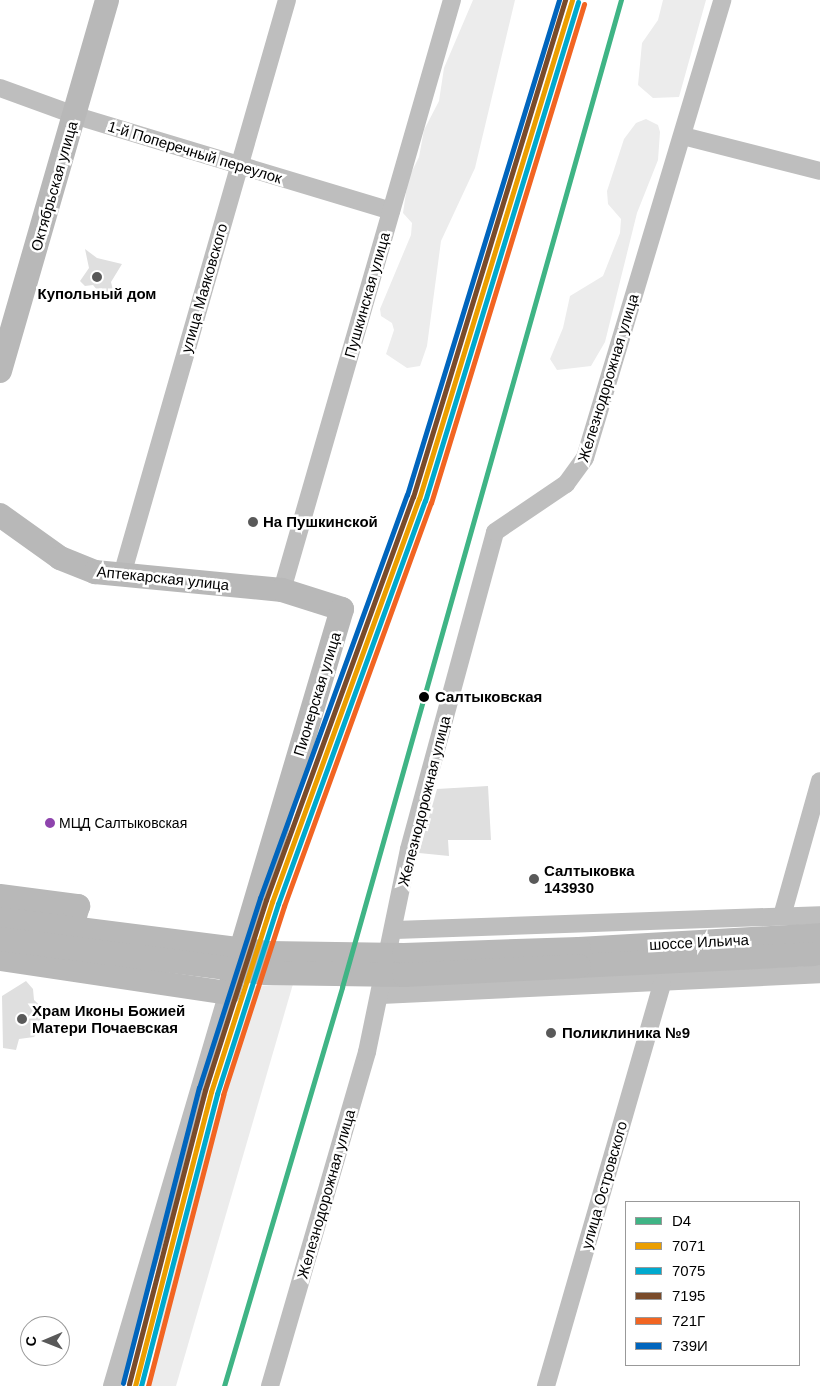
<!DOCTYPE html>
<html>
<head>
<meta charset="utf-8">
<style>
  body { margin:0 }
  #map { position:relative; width:820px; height:1386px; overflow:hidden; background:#fff; font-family:Helvetica,sans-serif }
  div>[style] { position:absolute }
  .green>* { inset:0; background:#ececec }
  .building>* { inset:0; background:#dfdfdf }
  .street>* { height:18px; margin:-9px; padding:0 9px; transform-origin:9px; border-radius:9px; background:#bebebe }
  .secondary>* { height:24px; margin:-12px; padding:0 12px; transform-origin:12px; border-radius:12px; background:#b8b8b8 }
  .secondary-bridge>* { height:24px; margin:-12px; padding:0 12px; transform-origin:12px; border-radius:12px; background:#b8b8b8 }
  .rail-1>* { height:5px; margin:-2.5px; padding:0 2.5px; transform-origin:2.5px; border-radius:2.5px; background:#3fb485 }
  .rail-2>* { height:5px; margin:-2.5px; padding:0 2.5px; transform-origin:2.5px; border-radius:2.5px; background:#eb9e00 }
  .rail-3>* { height:5px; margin:-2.5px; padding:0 2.5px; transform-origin:2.5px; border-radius:2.5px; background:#00a9ce }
  .rail-4>* { height:5px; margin:-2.5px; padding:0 2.5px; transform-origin:2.5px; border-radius:2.5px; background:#7a4b2a }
  .rail-5>* { height:5px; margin:-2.5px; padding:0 2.5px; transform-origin:2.5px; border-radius:2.5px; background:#f26522 }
  .rail-6>* { height:5px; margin:-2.5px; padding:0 2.5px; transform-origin:2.5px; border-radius:2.5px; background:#0065bd }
  .dots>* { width:14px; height:14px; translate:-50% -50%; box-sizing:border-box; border:2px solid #fff; border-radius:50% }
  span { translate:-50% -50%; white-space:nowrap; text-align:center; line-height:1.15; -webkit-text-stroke:5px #fff; paint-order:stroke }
  .bus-label { font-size:14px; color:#000 }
  .left { translate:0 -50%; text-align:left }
  .street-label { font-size:15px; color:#000 }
  .poi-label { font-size:15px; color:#000; font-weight:700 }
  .stop-label { font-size:15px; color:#000; font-weight:700 }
  .legend { position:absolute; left:625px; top:1201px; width:175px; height:165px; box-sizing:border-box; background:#fff; border:1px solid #999; margin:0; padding:6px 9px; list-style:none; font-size:15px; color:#000 }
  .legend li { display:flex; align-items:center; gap:10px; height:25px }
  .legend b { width:25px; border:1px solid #999 }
  .north { position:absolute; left:20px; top:1316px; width:50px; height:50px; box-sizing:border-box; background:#fff; border:1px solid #999; border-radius:50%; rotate:269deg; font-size:14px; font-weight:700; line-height:20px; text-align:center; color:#000 }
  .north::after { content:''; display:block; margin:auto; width:18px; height:22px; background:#595959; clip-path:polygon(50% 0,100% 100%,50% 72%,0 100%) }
</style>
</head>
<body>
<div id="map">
  <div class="green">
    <i style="clip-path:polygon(473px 0,515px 0,475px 168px,441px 241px,427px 346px,420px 366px,407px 368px,386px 354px,394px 330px,392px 323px,381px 316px,380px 309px,411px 235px,412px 223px,403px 213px,408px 179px,419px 157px,424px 130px,439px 101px,444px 68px)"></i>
    <i style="clip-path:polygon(663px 0,706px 0,679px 97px,653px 98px,638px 85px,642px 43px,658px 20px)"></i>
    <i style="clip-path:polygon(646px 119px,658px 125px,660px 132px,658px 160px,637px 213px,605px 342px,591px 366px,557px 370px,550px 359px,563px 328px,570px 296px,603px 276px,620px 233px,621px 219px,608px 204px,607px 191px,624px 139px,636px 123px)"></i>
    <i style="clip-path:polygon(293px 984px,176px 1386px,148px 1386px,173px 1262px,253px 986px)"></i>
  </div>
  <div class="building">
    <i style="clip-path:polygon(85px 249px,97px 258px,122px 264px,111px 282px,113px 290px,109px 296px,102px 296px,93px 285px,85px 286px,80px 281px,89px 268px)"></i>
    <i style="clip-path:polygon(488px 786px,491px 840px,448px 840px,449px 856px,419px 853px,437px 789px)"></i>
    <i style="clip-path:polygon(26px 981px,33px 989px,34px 1000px,45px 1010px,42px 1028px,34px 1037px,19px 1039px,16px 1050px,3px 1048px,2px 996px)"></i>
  </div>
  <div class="street">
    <i style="left:0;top:88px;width:85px;rotate:19.9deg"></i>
    <i style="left:80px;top:117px;width:325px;rotate:16.8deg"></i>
    <i style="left:683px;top:136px;width:141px;rotate:14.3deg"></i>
    <i style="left:122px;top:575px;width:598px;rotate:-73.99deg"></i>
    <i style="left:282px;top:590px;width:614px;rotate:-73.93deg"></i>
    <i style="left:782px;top:916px;width:140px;rotate:-74.3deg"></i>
    <i style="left:395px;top:930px;width:425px;rotate:-2deg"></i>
    <i style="left:381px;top:995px;width:440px;rotate:-2.7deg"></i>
    <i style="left:112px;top:1386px;width:410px;rotate:-73.6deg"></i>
    <i style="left:270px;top:1386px;width:348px;rotate:-73.8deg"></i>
    <i style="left:367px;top:1052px;width:207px;rotate:-78.3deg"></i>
    <i style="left:409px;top:849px;width:328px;rotate:-74.8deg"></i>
    <i style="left:495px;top:532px;width:86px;rotate:-34.1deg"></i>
    <i style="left:566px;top:484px;width:32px;rotate:-54deg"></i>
    <i style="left:585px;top:458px;width:478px;rotate:-73.3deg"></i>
    <i style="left:546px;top:1386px;width:418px;rotate:-73.9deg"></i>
  </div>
  <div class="secondary">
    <i style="left:0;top:371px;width:386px;rotate:-73.9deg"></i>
    <i style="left:0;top:515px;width:74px;rotate:35.6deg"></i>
    <i style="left:60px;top:558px;width:38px;rotate:22deg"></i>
    <i style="left:95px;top:572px;width:188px;rotate:5.5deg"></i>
    <i style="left:282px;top:590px;width:63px;rotate:17.6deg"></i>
    <i style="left:342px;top:609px;width:401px;rotate:106.5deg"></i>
    <i style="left:228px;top:993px;width:231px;rotate:-171.5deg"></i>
    <i style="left:0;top:896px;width:79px;rotate:7.3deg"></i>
    <i style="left:78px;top:906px;width:43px;rotate:106.3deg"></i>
    <i style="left:579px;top:949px;width:241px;rotate:-3.3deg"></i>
    <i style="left:579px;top:966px;width:241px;rotate:-2.9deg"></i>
  </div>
  <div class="secondary-bridge">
    <i style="left:0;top:919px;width:270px;rotate:7.2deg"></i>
    <i style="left:268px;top:953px;width:136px;rotate:0.8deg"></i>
    <i style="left:404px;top:955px;width:175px;rotate:-2deg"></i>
    <i style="left:0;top:939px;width:268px;rotate:7.3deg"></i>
    <i style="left:266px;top:973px;width:138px;rotate:0.8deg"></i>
    <i style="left:404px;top:975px;width:175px;rotate:-2.9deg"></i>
  </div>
  <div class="rail-1">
    <i style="left:224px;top:1386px;width:416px;rotate:-73.5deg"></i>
    <i style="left:342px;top:987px;width:1026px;rotate:-74.22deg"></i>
  </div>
  <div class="rail-2">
    <i style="left:135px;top:1386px;width:304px;rotate:-75.5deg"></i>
    <i style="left:211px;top:1092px;width:200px;rotate:-72.2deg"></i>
    <i style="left:272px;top:902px;width:429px;rotate:-70deg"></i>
    <i style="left:419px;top:499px;width:522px;rotate:-72.95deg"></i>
  </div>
  <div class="rail-3">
    <i style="left:141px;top:1386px;width:302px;rotate:-75.4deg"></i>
    <i style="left:217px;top:1094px;width:200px;rotate:-72.2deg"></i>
    <i style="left:278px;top:904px;width:429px;rotate:-70deg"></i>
    <i style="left:425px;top:501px;width:522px;rotate:-72.95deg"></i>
  </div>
  <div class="rail-4">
    <i style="left:129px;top:1384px;width:304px;rotate:-75.5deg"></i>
    <i style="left:205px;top:1090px;width:200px;rotate:-72.2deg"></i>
    <i style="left:266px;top:900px;width:429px;rotate:-70deg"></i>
    <i style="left:413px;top:497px;width:520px;rotate:-72.99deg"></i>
  </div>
  <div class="rail-5">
    <i style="left:148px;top:1386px;width:301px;rotate:-75.5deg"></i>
    <i style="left:223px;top:1095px;width:199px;rotate:-72.1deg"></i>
    <i style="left:284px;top:906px;width:429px;rotate:-70deg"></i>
    <i style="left:431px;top:503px;width:522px;rotate:-72.95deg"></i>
  </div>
  <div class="rail-6">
    <i style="left:123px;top:1383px;width:305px;rotate:-75.6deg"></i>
    <i style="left:199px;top:1088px;width:200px;rotate:-72.2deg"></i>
    <i style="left:260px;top:898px;width:429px;rotate:-70deg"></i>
    <i style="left:407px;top:495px;width:518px;rotate:-72.93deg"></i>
  </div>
  <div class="dots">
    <i style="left:97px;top:277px;background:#595959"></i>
    <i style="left:253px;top:522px;background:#595959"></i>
    <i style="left:424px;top:697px;background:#000"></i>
    <i style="left:50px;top:823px;background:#8e44ad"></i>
    <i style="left:534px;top:879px;background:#595959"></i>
    <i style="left:22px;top:1019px;background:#595959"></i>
    <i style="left:551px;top:1033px;background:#595959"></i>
  </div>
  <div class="bus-label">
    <span class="left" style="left:59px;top:823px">МЦД Салтыковская</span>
  </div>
  <div class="street-label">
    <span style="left:195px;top:152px;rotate:17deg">1-й Поперечный переулок</span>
    <span style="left:54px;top:186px;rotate:-74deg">Октябрьская улица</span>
    <span style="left:204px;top:288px;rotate:-74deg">улица Маяковского</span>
    <span style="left:367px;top:295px;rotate:-74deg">Пушкинская улица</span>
    <span style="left:608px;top:378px;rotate:-73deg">Железнодорожная улица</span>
    <span style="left:163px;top:578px;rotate:6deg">Аптекарская улица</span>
    <span style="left:317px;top:694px;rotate:-73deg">Пионерская улица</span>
    <span style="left:424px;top:801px;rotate:-76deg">Железнодорожная улица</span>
    <span style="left:699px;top:942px;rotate:-3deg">шоссе Ильича</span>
    <span style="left:604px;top:1185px;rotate:-74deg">улица Островского</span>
    <span style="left:326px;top:1194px;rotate:-74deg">Железнодорожная улица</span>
  </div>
  <div class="poi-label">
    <span style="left:97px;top:294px">Купольный дом</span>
    <span class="left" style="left:263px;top:522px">На Пушкинской</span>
    <span class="left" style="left:544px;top:879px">Салтыковка<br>143930</span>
    <span class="left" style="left:32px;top:1019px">Храм Иконы Божией<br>Матери Почаевская</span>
    <span class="left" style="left:562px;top:1033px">Поликлиника №9</span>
  </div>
  <div class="stop-label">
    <span class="left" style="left:435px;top:697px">Салтыковская</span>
  </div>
  <ul class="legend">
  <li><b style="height:6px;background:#3fb485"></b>D4</li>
  <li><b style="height:6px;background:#eb9e00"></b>7071</li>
  <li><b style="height:6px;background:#00a9ce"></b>7075</li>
  <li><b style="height:6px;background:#7a4b2a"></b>7195</li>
  <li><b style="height:6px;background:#f26522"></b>721Г</li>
  <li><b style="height:6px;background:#0065bd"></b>739И</li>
  </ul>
  <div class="north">С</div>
</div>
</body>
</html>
